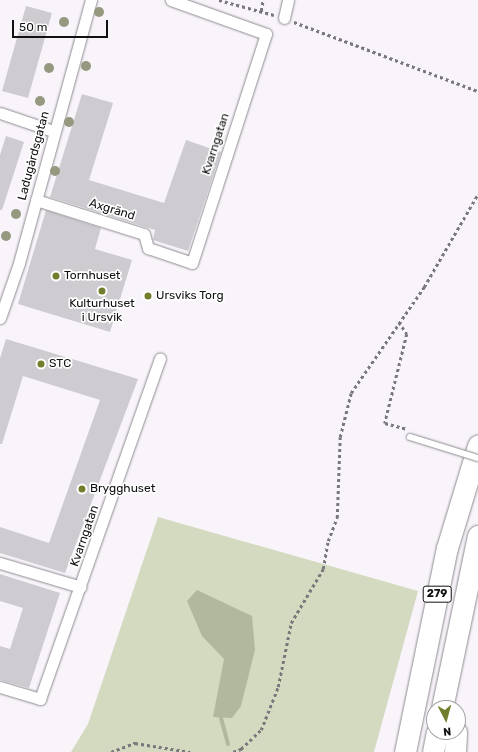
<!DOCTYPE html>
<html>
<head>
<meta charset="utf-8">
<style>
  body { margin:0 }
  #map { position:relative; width:478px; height:752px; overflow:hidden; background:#f8f4fa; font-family:Rubik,sans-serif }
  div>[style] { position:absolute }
  .green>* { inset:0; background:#d4dabf }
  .water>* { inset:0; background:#b2b89b }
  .stream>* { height:4px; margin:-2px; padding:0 2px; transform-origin:2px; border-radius:2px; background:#b2b89b }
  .building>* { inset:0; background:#cfccd1 }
  .path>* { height:2.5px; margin-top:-1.25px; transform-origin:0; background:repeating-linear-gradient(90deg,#7a787c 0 3px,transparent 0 6px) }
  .roads { filter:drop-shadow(0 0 1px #8e8b90) drop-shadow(0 0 1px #8e8b90) }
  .street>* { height:11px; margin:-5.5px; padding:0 5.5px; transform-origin:5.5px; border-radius:5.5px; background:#fff }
  .highway>* { height:21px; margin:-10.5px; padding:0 10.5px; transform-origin:10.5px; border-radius:10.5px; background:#fff }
  .bridges { filter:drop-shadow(0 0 1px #8e8b90) drop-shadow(0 0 1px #8e8b90) }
  .lane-bridge>* { height:5.5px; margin:-2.75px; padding:0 2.75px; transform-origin:2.75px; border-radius:2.75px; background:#fff }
  .trees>* { width:10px; height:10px; margin:-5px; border-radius:50%; background:#969880 }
  .dots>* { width:11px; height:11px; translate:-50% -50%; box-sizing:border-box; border:2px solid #fff; border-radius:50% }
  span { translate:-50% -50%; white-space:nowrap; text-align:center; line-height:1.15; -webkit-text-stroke:3.5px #fff; paint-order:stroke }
  .shield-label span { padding:1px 3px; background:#fff; border:1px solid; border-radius:3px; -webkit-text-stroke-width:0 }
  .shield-label { font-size:11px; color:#111012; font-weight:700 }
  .street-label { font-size:12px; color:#111012 }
  .poi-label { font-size:12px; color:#111012 }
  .left { translate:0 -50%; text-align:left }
  .north { position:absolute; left:426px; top:700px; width:40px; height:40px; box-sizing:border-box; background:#fff; border:1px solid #a09fa0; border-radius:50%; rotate:174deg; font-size:11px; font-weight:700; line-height:16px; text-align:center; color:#111012 }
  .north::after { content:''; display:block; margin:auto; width:14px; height:18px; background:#727e2b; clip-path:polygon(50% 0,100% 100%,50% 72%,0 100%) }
  .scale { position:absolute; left:12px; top:20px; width:96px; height:18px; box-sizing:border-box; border:2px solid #111012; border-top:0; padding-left:5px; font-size:12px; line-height:14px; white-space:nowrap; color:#111012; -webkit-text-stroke:3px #fff; paint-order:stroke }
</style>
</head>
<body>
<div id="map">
  <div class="green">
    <i style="clip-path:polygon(158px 517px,418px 591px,374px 752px,71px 752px,88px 724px)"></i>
  </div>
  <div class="water">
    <i style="clip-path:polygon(197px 590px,252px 616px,255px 650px,241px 706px,232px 718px,213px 717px,224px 659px,202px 636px,187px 601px)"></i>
  </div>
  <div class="stream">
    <i style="left:221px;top:718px;width:27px;rotate:75deg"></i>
  </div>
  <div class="building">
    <i style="clip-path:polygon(26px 6px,52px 13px,28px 98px,2px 91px)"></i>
    <i style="clip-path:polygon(82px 94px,113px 103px,89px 180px,164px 203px,186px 140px,221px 152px,188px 251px,153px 240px,155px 230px,50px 197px)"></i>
    <i style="clip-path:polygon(6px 136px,24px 142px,2px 210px,0 210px,0 155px)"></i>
    <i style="clip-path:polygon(46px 210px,101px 228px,95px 249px,132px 260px,110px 332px,18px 304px)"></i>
    <i style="clip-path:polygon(6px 339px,138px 379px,65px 573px,0 553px,0 527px,49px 543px,100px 400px,23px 376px,2px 444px,0 444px,0 358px)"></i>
    <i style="clip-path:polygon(0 574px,60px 593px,29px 688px,0 680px,0 646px,10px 649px,23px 608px,0 601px)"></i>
  </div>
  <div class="path">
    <i style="left:219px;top:0;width:57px;rotate:15.3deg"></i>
    <i style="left:261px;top:11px;width:11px;rotate:-80deg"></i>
    <i style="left:294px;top:22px;width:197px;rotate:20.6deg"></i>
    <i style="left:399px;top:322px;width:14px;rotate:56deg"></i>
    <i style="left:407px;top:334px;width:92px;rotate:103.9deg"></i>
    <i style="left:385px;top:423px;width:23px;rotate:15deg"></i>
    <i style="left:111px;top:752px;width:26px;rotate:-21deg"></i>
    <i style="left:135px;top:743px;width:56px;rotate:9.3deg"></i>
    <i style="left:233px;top:752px;width:9px;rotate:-21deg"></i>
    <i style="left:241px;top:749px;width:28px;rotate:-44deg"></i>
    <i style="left:261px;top:730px;width:46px;rotate:-68.4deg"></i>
    <i style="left:278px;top:687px;width:65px;rotate:-78.5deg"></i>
    <i style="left:291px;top:623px;width:63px;rotate:-59.3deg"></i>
    <i style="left:323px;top:569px;width:28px;rotate:-80deg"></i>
    <i style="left:328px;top:541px;width:25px;rotate:-69deg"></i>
    <i style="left:337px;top:518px;width:81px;rotate:-87.9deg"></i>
    <i style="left:340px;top:437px;width:45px;rotate:-76deg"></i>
    <i style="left:351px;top:393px;width:129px;rotate:-55.4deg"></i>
    <i style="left:424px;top:287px;width:108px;rotate:-59.9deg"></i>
  </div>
  <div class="roads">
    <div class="street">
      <i style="left:284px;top:18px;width:18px;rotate:-77deg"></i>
      <i style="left:0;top:113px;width:56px;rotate:18.8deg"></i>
      <i style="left:36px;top:200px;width:113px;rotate:17.5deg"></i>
      <i style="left:144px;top:234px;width:15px;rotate:74deg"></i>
      <i style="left:148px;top:248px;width:46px;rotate:18.8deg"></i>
      <i style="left:192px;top:263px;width:241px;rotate:-72.1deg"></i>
      <i style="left:266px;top:34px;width:101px;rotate:-160.3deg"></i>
      <i style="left:0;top:318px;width:58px;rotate:-70.9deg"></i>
      <i style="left:19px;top:263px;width:273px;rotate:-74.7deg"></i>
      <i style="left:0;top:563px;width:84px;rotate:16.5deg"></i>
      <i style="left:0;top:687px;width:42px;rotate:16.7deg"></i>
      <i style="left:40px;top:699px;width:361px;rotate:-70.6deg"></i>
    </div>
    <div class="highway">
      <i style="left:442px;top:708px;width:176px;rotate:-78.2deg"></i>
      <i style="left:405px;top:752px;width:208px;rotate:-78.4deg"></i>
      <i style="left:447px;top:548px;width:107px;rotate:-73.1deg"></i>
      <i style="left:433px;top:752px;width:20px;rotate:-79deg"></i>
      <i style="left:455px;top:752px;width:20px;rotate:-87deg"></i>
    </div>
  </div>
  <div class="bridges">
    <div class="lane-bridge">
      <i style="left:410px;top:437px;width:71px;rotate:17.2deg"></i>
    </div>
  </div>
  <div class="trees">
    <i style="left:99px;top:12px"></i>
    <i style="left:64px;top:22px"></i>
    <i style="left:86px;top:66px"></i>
    <i style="left:49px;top:68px"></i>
    <i style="left:40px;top:101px"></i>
    <i style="left:69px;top:122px"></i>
    <i style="left:55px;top:171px"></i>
    <i style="left:26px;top:182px"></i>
    <i style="left:16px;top:214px"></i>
    <i style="left:6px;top:236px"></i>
  </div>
  <div class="dots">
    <i style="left:56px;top:276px;background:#727e2b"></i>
    <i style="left:102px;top:291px;background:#727e2b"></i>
    <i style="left:148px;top:296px;background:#727e2b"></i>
    <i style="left:41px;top:364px;background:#727e2b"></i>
    <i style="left:82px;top:489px;background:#727e2b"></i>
  </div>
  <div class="shield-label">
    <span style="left:437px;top:594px">279</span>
  </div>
  <div class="street-label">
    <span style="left:216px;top:144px;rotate:-72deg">Kvarngatan</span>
    <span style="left:34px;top:156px;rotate:-75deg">Ladugårdsgatan</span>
    <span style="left:112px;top:210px;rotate:17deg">Axgränd</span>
    <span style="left:85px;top:536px;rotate:-71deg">Kvarngatan</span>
  </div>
  <div class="poi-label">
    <span class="left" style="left:64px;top:276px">Tornhuset</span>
    <span class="left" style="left:156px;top:296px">Ursviks Torg</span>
    <span style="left:102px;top:311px">Kulturhuset<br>i Ursvik</span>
    <span class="left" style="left:49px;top:364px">STC</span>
    <span class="left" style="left:90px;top:489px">Brygghuset</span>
  </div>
  <div class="north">N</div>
  <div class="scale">50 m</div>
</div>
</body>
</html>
